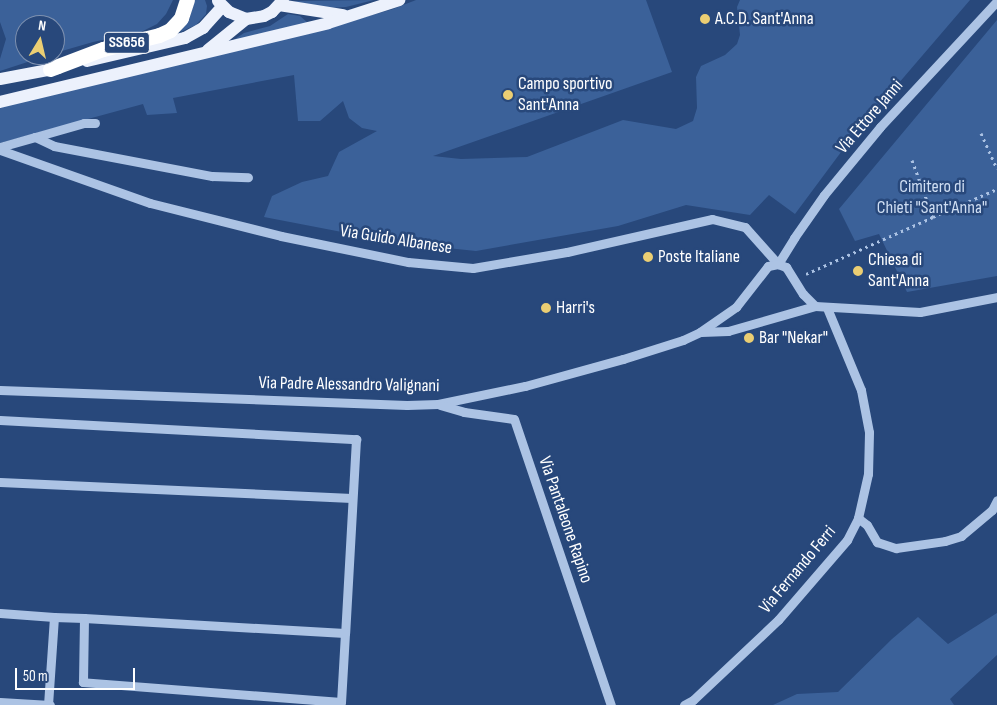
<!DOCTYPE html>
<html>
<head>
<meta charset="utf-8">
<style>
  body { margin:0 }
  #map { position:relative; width:997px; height:705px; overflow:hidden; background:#28487b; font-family:"Sofia Sans Condensed",sans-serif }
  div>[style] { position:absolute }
  .green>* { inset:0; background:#3b6199 }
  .path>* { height:3px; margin-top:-1.5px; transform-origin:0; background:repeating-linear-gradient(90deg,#acc3e4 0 2.5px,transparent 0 6.5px) }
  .minor>* { height:9px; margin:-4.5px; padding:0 4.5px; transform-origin:4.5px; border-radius:4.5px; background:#acc3e4 }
  .major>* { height:12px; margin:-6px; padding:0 6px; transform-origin:6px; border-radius:6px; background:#ecf1fc }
  .highway>* { height:15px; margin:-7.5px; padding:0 7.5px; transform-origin:7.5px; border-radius:7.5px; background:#fff }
  .dots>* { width:14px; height:14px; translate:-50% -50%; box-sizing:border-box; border:2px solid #28487b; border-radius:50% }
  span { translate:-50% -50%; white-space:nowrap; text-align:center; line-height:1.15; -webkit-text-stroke:5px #28487b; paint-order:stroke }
  .shield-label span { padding:1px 4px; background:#28487b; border:1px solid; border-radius:4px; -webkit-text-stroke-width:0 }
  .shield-label { font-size:16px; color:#fff; font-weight:700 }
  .poi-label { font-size:18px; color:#fff }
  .left { translate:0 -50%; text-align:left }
  .street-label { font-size:18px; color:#fff }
  .park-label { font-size:18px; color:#cfdef3 }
  .north { position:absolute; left:15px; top:15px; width:50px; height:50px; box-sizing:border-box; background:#28487b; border:1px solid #7e91b0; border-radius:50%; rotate:9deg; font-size:14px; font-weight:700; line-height:20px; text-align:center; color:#fff }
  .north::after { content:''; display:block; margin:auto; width:18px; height:22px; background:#ebce73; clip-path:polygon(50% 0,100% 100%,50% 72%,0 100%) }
  .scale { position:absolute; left:15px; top:668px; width:120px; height:22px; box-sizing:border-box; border:2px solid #fff; border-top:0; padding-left:6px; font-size:15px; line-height:18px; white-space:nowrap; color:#fff; -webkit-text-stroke:4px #28487b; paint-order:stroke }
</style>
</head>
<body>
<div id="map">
  <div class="green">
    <i style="clip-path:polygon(0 0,173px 0,166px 14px,157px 24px,141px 32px,93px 42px,55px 53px,55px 25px,25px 25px,25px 55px,49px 55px,0 71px,0 59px,6px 39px,0 22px)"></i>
    <i style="clip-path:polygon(195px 0,205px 0,207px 6px,206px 14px,196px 25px,180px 32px,189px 20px)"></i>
    <i style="clip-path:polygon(374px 0,346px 7px,326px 8px,293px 1px)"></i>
    <i style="clip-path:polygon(416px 0,646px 0,672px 72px,433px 156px,461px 159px,527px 157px,623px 120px,676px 129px,693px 121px,697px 108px,696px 77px,701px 66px,725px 55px,737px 44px,740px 35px,737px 7px,740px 0,970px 0,850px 140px,795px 214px,769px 195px,750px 215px,686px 205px,618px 226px,476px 251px,399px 243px,264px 217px,272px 196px,302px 182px,328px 176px,339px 152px,377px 131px,362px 128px,349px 118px,343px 101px,320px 121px,298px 121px,294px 75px,173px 98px,177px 113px,147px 115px,143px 104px,0 143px,0 107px,309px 33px,393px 9px)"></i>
    <i style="clip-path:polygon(288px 14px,300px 16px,308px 23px,229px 43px,244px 33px,270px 26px)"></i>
    <i style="clip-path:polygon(997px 20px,997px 276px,907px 292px,879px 234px,855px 241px,839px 209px)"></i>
    <i style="clip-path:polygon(997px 613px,997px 655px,950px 699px,954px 705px,773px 705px,797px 694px,838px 692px,892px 639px,918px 617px,948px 644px)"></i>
  </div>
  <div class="path">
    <i style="left:981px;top:133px;width:39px;rotate:66deg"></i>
    <i style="left:912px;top:160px;width:61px;rotate:69.8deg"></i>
    <i style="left:933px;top:217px;width:70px;rotate:-23.6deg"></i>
    <i style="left:806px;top:274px;width:139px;rotate:-24.2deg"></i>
  </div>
  <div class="minor">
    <i style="left:35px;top:137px;width:51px;rotate:-15.9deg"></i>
    <i style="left:84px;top:123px;width:11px"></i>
    <i style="left:0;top:147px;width:36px;rotate:-16deg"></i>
    <i style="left:35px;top:137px;width:21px;rotate:25deg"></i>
    <i style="left:54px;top:146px;width:161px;rotate:10.8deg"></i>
    <i style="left:212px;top:176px;width:36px;rotate:2deg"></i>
    <i style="left:0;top:150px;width:159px;rotate:19.5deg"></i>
    <i style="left:150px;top:203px;width:135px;rotate:14.1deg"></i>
    <i style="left:281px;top:236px;width:130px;rotate:11.6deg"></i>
    <i style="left:408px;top:262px;width:65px;rotate:5.3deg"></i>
    <i style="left:473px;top:268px;width:95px;rotate:-9.7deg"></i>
    <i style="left:567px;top:252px;width:149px;rotate:-12.8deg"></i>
    <i style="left:712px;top:219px;width:34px;rotate:14deg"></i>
    <i style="left:745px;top:227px;width:50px;rotate:48.3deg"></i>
    <i style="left:778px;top:264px;width:9px;rotate:21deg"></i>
    <i style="left:786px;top:267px;width:32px;rotate:58deg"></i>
    <i style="left:803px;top:294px;width:17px;rotate:45deg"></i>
    <i style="left:815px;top:306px;width:105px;rotate:3.3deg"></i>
    <i style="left:920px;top:312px;width:78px;rotate:-11deg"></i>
    <i style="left:778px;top:264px;width:31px;rotate:-58deg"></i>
    <i style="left:794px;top:238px;width:52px;rotate:-55.1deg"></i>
    <i style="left:824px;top:195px;width:88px;rotate:-50.5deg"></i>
    <i style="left:880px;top:127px;width:172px;rotate:-47.1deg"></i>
    <i style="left:701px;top:332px;width:27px;rotate:-2deg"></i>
    <i style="left:728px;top:331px;width:91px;rotate:-16deg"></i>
    <i style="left:0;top:390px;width:407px;rotate:2.1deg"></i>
    <i style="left:407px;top:405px;width:31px;rotate:-2deg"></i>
    <i style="left:438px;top:404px;width:89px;rotate:-11.7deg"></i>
    <i style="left:525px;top:386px;width:102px;rotate:-15.4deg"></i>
    <i style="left:623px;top:359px;width:63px;rotate:-17.6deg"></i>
    <i style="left:683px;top:340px;width:19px;rotate:-25deg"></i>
    <i style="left:700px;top:332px;width:44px;rotate:-34.8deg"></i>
    <i style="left:736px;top:307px;width:52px;rotate:-52deg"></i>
    <i style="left:768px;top:266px;width:10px;rotate:-11deg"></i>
    <i style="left:440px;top:405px;width:25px;rotate:16deg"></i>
    <i style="left:464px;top:412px;width:50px;rotate:8deg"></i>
    <i style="left:514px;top:419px;width:302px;rotate:71.3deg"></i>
    <i style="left:0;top:420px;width:357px;rotate:3.1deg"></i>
    <i style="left:356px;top:439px;width:194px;rotate:93.2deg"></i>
    <i style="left:345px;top:633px;width:69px;rotate:93.3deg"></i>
    <i style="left:341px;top:702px;width:259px;rotate:-175.6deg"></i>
    <i style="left:83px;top:682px;width:64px;rotate:-89.1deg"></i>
    <i style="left:84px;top:618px;width:261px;rotate:3.3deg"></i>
    <i style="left:0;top:482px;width:352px;rotate:2.6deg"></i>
    <i style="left:858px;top:518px;width:11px;rotate:38deg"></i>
    <i style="left:867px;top:525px;width:20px;rotate:60deg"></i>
    <i style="left:877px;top:542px;width:20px;rotate:18deg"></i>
    <i style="left:896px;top:548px;width:49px;rotate:-8.1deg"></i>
    <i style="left:945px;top:541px;width:17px;rotate:-17deg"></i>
    <i style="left:961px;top:536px;width:40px;rotate:-40deg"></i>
    <i style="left:992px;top:510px;width:11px;rotate:-63deg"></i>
    <i style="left:0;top:613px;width:54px;rotate:4.2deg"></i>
    <i style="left:54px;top:617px;width:88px;rotate:93.9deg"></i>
    <i style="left:54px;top:617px;width:30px;rotate:2deg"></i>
    <i style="left:0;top:702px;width:50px;rotate:3.4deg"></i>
    <i style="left:684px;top:705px;width:10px;rotate:-29deg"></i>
    <i style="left:693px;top:700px;width:117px;rotate:-43.3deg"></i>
    <i style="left:778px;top:620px;width:106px;rotate:-49.2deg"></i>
    <i style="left:847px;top:540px;width:25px;rotate:-63deg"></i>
    <i style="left:858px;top:518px;width:45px;rotate:-77.2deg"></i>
    <i style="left:868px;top:474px;width:42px;rotate:-88.6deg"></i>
    <i style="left:869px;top:432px;width:43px;rotate:-100.8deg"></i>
    <i style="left:861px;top:390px;width:89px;rotate:-112.5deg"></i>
  </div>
  <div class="major">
    <i style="left:218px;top:1px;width:16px;rotate:45deg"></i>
    <i style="left:229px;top:12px;width:18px;rotate:22deg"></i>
    <i style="left:246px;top:19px;width:18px;rotate:-9deg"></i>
    <i style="left:264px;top:16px;width:9px;rotate:-27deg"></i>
    <i style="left:272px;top:12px;width:16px;rotate:-47deg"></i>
    <i style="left:279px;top:5px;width:65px;rotate:8.9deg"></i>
    <i style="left:208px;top:50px;width:49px;rotate:-39.2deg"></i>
    <i style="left:87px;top:61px;width:101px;rotate:-13.2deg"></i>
    <i style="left:185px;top:38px;width:21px;rotate:-29deg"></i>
    <i style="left:203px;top:28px;width:28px;rotate:-48deg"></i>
    <i style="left:0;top:79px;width:59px;rotate:-10.7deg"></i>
    <i style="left:0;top:102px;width:337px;rotate:-13.5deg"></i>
    <i style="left:328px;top:23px;width:75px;rotate:-17.9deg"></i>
  </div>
  <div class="highway">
    <i style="left:50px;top:69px;width:57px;rotate:-20.7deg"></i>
    <i style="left:103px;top:49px;width:58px;rotate:-14deg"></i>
    <i style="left:159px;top:35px;width:12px;rotate:-24deg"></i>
    <i style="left:170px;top:30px;width:16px;rotate:-47deg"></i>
    <i style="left:181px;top:18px;width:19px;rotate:-72deg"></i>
  </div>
  <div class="dots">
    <i style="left:705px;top:19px;background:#ebce73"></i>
    <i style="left:508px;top:95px;background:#ebce73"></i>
    <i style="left:648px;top:257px;background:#ebce73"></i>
    <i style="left:858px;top:271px;background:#ebce73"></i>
    <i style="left:546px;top:308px;background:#ebce73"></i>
    <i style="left:749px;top:338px;background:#ebce73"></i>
  </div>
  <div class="shield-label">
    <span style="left:127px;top:43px">SS656</span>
  </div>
  <div class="poi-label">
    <span class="left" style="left:715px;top:19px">A.C.D. Sant'Anna</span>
    <span class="left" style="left:518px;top:95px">Campo sportivo<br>Sant'Anna</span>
    <span class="left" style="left:658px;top:257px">Poste Italiane</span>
    <span class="left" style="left:868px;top:271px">Chiesa di<br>Sant'Anna</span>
    <span class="left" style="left:556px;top:308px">Harri's</span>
    <span class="left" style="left:759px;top:338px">Bar "Nekar"</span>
  </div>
  <div class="street-label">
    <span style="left:870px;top:117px;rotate:-49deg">Via Ettore Janni</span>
    <span style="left:396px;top:240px;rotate:9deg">Via Guido Albanese</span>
    <span style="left:349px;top:385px;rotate:1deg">Via Padre Alessandro Valignani</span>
    <span style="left:565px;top:520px;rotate:71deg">Via Pantaleone Rapino</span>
    <span style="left:798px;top:570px;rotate:-50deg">Via Fernando Ferri</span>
  </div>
  <div class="park-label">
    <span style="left:932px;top:198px">Cimitero di<br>Chieti "Sant'Anna"</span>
  </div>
  <div class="north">N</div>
  <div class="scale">50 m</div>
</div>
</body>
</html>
